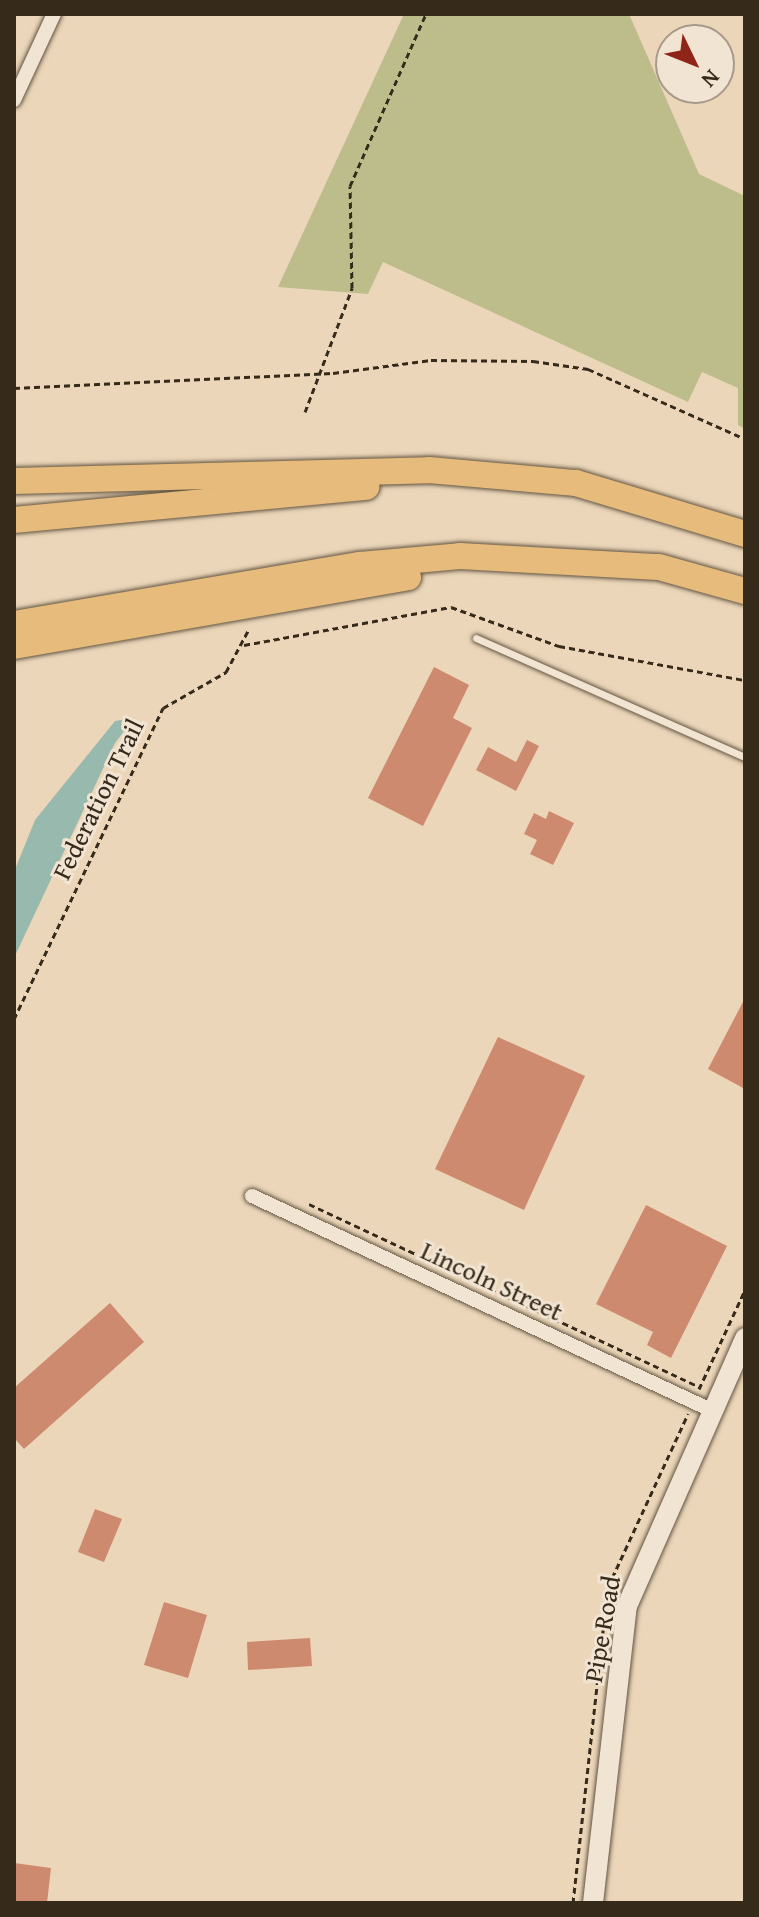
<!DOCTYPE html>
<html>
<head>
<meta charset="utf-8">
<style>
  body { margin:0 }
  #map { position:relative; width:759px; height:1917px; overflow:hidden; background:#ebd6b9; font-family:"Gentium Book Plus",serif }
  div>[style] { position:absolute }
  .green>* { inset:0; background:#bdbc8b }
  .water>* { inset:0; background:#98b9ad }
  .building>* { inset:0; background:#ce8a6e }
  .path>* { height:3px; margin-top:-1.5px; transform-origin:0; background:repeating-linear-gradient(90deg,#362a1b 0 6px,transparent 0 10px) }
  .roads { filter:drop-shadow(0 0 2px #635542) drop-shadow(0 0 2px #635542) }
  .lane>* { height:7px; margin:-3.5px; padding:0 3.5px; transform-origin:3.5px; border-radius:3.5px; background:#f2e4d2 }
  .street>* { height:14px; margin:-7px; padding:0 7px; transform-origin:7px; border-radius:7px; background:#f2e4d2 }
  .secondary>* { height:20px; margin:-10px; padding:0 10px; transform-origin:10px; border-radius:10px; background:#f2e4d2 }
  .highway>* { height:26px; margin:-13px; padding:0 13px; transform-origin:13px; border-radius:13px; background:#e6bb7c }
  span { translate:-50% -50%; white-space:nowrap; text-align:center; line-height:1.15; -webkit-text-stroke:6px #f2e4d2; paint-order:stroke }
  .street-label { font-size:26px; color:#362a1b }
  .frame { position:absolute; inset:0; border:16px solid #362a1b; pointer-events:none }
  .north { position:absolute; left:655px; top:24px; width:80px; height:80px; box-sizing:border-box; background:#f2e4d2; border:2px solid #a79a89; border-radius:50%; rotate:133deg; font-size:22px; font-weight:700; line-height:32px; text-align:center; color:#362a1b }
  .north::after { content:''; display:block; margin:auto; width:28px; height:36px; background:#8f2418; clip-path:polygon(50% 0,100% 100%,50% 72%,0 100%) }
</style>
</head>
<body>
<div id="map">
  <div class="green">
    <i style="clip-path:polygon(404px 14px,629px 14px,699px 174px,745px 196px,745px 429px,738px 425px,738px 388px,702px 372px,688px 402px,383px 262px,368px 294px,278px 287px)"></i>
  </div>
  <div class="water">
    <i style="clip-path:polygon(134px 718px,115px 743px,14px 958px,14px 872px,35px 820px,115px 721px)"></i>
  </div>
  <div class="building">
    <i style="clip-path:polygon(434px 667px,469px 685px,453px 718px,472px 728px,423px 826px,368px 798px)"></i>
    <i style="clip-path:polygon(527px 740px,539px 746px,516px 791px,476px 770px,488px 747px,516px 762px)"></i>
    <i style="clip-path:polygon(549px 811px,574px 823px,553px 865px,530px 854px,537px 840px,524px 834px,534px 813px,546px 819px)"></i>
    <i style="clip-path:polygon(745px 998px,745px 1089px,708px 1069px)"></i>
    <i style="clip-path:polygon(498px 1037px,585px 1076px,524px 1210px,435px 1169px)"></i>
    <i style="clip-path:polygon(646px 1205px,727px 1246px,671px 1358px,647px 1345px,653px 1332px,596px 1304px)"></i>
    <i style="clip-path:polygon(110px 1303px,144px 1342px,24px 1449px,14px 1438px,14px 1388px)"></i>
    <i style="clip-path:polygon(95px 1509px,122px 1519px,104px 1562px,78px 1552px)"></i>
    <i style="clip-path:polygon(164px 1602px,207px 1615px,188px 1678px,144px 1665px)"></i>
    <i style="clip-path:polygon(310px 1638px,312px 1666px,248px 1670px,247px 1642px)"></i>
    <i style="clip-path:polygon(14px 1863px,51px 1868px,47px 1903px,14px 1903px)"></i>
  </div>
  <div class="path">
    <i style="left:14px;top:388px;width:319px;rotate:-2.7deg"></i>
    <i style="left:333px;top:373px;width:99px;rotate:-7.6deg"></i>
    <i style="left:431px;top:360px;width:102px;rotate:0.6deg"></i>
    <i style="left:533px;top:361px;width:56px;rotate:8.3deg"></i>
    <i style="left:588px;top:369px;width:172px;rotate:24deg"></i>
    <i style="left:305px;top:412px;width:133px;rotate:-69.2deg"></i>
    <i style="left:352px;top:288px;width:102px;rotate:-91.1deg"></i>
    <i style="left:350px;top:186px;width:188px;rotate:-66.2deg"></i>
    <i style="left:244px;top:645px;width:210px;rotate:-10.4deg"></i>
    <i style="left:451px;top:607px;width:115px;rotate:19.9deg"></i>
    <i style="left:559px;top:646px;width:189px;rotate:10.4deg"></i>
    <i style="left:14px;top:1019px;width:345px;rotate:-64.4deg"></i>
    <i style="left:163px;top:708px;width:73px;rotate:-29.7deg"></i>
    <i style="left:226px;top:672px;width:49px;rotate:-61.9deg"></i>
    <i style="left:309px;top:1204px;width:432px;rotate:25.1deg"></i>
    <i style="left:699px;top:1389px;width:109px;rotate:-65.1deg"></i>
    <i style="left:573px;top:1903px;width:318px;rotate:-83.7deg"></i>
    <i style="left:608px;top:1587px;width:191px;rotate:-65.2deg"></i>
  </div>
  <div class="roads">
    <div class="lane">
      <i style="left:476px;top:638px;width:294px;rotate:23.9deg"></i>
    </div>
    <div class="street">
      <i style="left:14px;top:100px;width:95px;rotate:-65.1deg"></i>
      <i style="left:252px;top:1196px;width:506px;rotate:25deg"></i>
    </div>
    <div class="secondary">
      <i style="left:593px;top:1903px;width:299px;rotate:-83.5deg"></i>
      <i style="left:627px;top:1606px;width:293px;rotate:-66.2deg"></i>
    </div>
    <div class="highway">
      <i style="left:14px;top:481px;width:415px;rotate:-1.5deg"></i>
      <i style="left:429px;top:470px;width:148px;rotate:5.1deg"></i>
      <i style="left:576px;top:483px;width:177px;rotate:16.8deg"></i>
      <i style="left:14px;top:520px;width:354px;rotate:-5.4deg"></i>
      <i style="left:14px;top:624px;width:351px;rotate:-9.7deg"></i>
      <i style="left:360px;top:565px;width:100px;rotate:-5.1deg"></i>
      <i style="left:460px;top:556px;width:199px;rotate:3.2deg"></i>
      <i style="left:659px;top:567px;width:89px;rotate:15.6deg"></i>
      <i style="left:14px;top:646px;width:400px;rotate:-9.9deg"></i>
    </div>
  </div>
  <div class="street-label">
    <span style="left:98px;top:799px;rotate:-64deg">Federation Trail</span>
    <span style="left:492px;top:1281px;rotate:25deg">Lincoln Street</span>
    <span style="left:602px;top:1629px;rotate:-80deg">Pipe Road</span>
  </div>
  <div class="frame"></div>
  <div class="north">N</div>
</div>
</body>
</html>
